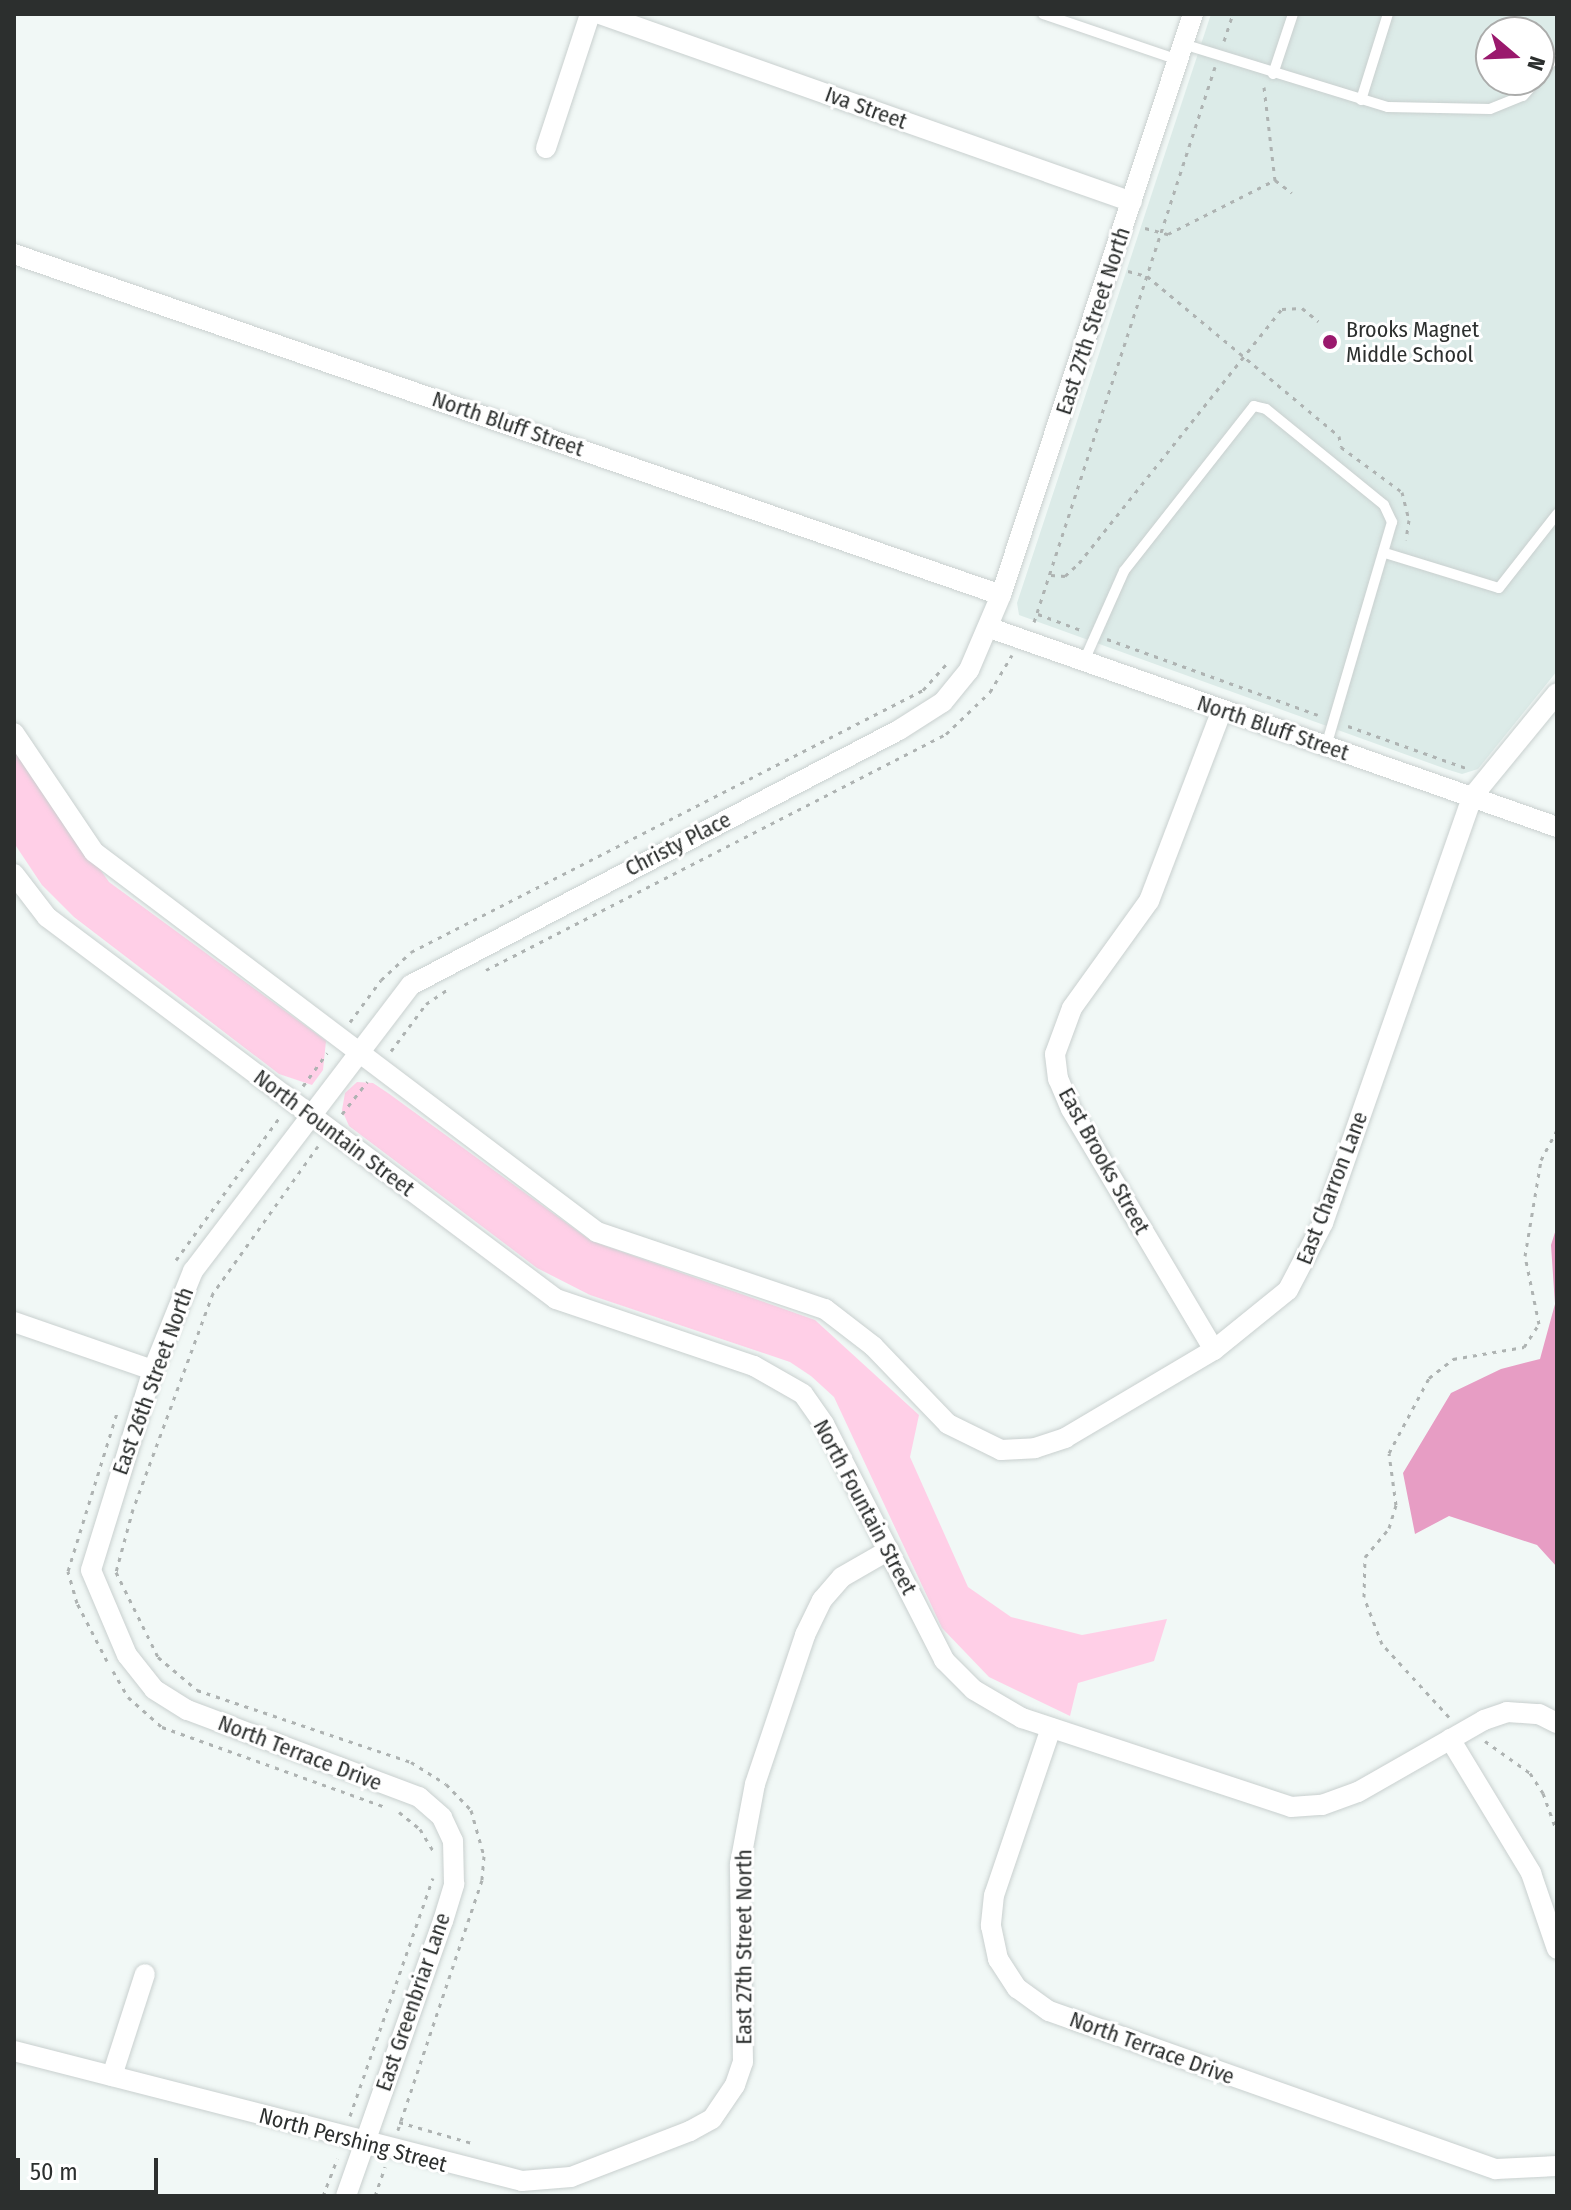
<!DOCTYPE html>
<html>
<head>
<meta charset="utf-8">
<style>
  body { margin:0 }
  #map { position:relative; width:1571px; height:2210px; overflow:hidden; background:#f1f8f6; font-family:"Fira Sans Condensed",sans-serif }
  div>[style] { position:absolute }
  .built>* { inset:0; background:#dcebe8 }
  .green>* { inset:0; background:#ffcfe7 }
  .forest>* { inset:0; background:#e79dc4 }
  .path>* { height:3px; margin-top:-1.5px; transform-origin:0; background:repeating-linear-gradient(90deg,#aeb3b2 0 4px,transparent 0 10px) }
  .roads { filter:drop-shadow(0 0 2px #c9d0cf) drop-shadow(0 0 2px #c9d0cf) }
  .lane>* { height:10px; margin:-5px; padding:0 5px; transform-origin:5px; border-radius:5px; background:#fff }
  .street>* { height:20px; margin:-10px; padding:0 10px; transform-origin:10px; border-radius:10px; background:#fff }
  .dots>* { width:22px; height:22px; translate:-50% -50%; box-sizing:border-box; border:4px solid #fff; border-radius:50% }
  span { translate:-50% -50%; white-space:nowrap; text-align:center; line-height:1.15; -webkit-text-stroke:6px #fff; paint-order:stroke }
  .street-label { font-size:22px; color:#2c2f2e }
  .poi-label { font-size:22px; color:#2c2f2e }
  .left { translate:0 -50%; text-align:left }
  .frame { position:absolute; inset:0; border:16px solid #2c2f2e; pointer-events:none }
  .north { position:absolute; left:1475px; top:16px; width:80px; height:80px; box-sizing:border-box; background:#fff; border:2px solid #abacab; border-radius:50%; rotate:109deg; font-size:22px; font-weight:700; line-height:32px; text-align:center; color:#2c2f2e }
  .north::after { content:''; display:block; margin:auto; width:28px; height:36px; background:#9a196d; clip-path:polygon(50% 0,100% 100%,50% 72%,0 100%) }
  .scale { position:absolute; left:16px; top:2158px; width:142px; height:36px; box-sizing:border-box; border:4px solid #2c2f2e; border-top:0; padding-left:10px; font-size:24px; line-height:28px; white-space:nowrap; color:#2c2f2e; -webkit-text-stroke:6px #fff; paint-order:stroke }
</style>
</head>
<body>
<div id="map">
  <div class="built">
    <i style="clip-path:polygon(evenodd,1211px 14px,1557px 14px,1557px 671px,1478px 769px,1462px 774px,1446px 769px,1019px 615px,1017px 603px,1211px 14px,1491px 32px,1539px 32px,1539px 80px,1491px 80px,1491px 32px)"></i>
  </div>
  <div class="green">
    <i style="clip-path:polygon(14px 748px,109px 882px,326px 1041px,323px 1070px,312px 1085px,279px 1074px,74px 917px,42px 885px,14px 843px)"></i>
    <i style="clip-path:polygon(357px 1082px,373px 1083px,388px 1093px,591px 1241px,815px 1320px,919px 1415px,910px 1457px,968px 1587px,1011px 1617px,1082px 1635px,1167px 1619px,1154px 1661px,1078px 1683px,1070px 1716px,989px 1677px,942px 1628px,834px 1397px,811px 1376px,790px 1362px,590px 1295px,537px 1268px,349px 1126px,342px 1110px,345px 1093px)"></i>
  </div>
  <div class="forest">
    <i style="clip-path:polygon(1557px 1226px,1557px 1567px,1537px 1545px,1449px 1516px,1415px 1534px,1403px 1473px,1451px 1393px,1501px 1369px,1540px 1359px,1555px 1304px,1551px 1245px)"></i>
  </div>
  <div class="path">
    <i style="left:1224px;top:41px;width:28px;rotate:-72deg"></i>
    <i style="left:1264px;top:87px;width:94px;rotate:83.3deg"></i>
    <i style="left:1275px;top:180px;width:21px;rotate:37deg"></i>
    <i style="left:1145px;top:228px;width:24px;rotate:15deg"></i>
    <i style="left:1168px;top:234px;width:120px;rotate:-26.8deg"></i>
    <i style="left:1128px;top:271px;width:20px;rotate:15deg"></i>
    <i style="left:1147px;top:276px;width:250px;rotate:39.8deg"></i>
    <i style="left:1339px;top:436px;width:11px;rotate:80deg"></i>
    <i style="left:1341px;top:447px;width:76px;rotate:36.4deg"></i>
    <i style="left:1402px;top:492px;width:29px;rotate:76deg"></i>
    <i style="left:1409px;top:520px;width:20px;rotate:99deg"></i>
    <i style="left:1051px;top:575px;width:14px;rotate:4deg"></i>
    <i style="left:1065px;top:576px;width:19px;rotate:-43deg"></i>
    <i style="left:1079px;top:563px;width:325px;rotate:-51.4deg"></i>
    <i style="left:1282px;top:309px;width:20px;rotate:-3deg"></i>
    <i style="left:1302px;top:308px;width:21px;rotate:39deg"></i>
    <i style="left:1038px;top:614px;width:46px;rotate:20.4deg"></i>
    <i style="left:1034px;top:622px;width:584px;rotate:-71.94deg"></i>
    <i style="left:1107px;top:639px;width:224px;rotate:19.8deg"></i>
    <i style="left:1348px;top:726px;width:128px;rotate:19.6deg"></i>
    <i style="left:486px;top:970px;width:517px;rotate:-27.16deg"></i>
    <i style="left:946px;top:734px;width:61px;rotate:-43.7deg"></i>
    <i style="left:990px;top:692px;width:43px;rotate:-59.3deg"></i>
    <i style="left:350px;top:1022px;width:52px;rotate:-53.6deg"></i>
    <i style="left:381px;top:980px;width:41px;rotate:-43deg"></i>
    <i style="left:411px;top:952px;width:575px;rotate:-27.1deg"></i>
    <i style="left:923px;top:690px;width:36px;rotate:-48deg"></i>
    <i style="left:391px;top:1051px;width:59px;rotate:-53.3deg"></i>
    <i style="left:426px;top:1004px;width:25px;rotate:-34deg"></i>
    <i style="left:303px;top:1086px;width:41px;rotate:-54deg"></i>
    <i style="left:342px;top:1114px;width:41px;rotate:-52deg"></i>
    <i style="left:318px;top:1146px;width:181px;rotate:125.5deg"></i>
    <i style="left:213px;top:1293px;width:230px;rotate:110.3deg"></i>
    <i style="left:133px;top:1509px;width:65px;rotate:105.1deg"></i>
    <i style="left:116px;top:1572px;width:95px;rotate:63.7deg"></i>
    <i style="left:158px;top:1657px;width:51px;rotate:40.2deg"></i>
    <i style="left:197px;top:1690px;width:226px;rotate:18.6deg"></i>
    <i style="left:411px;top:1762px;width:41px;rotate:32.2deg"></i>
    <i style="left:446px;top:1784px;width:36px;rotate:46deg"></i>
    <i style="left:471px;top:1810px;width:48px;rotate:74.2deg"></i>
    <i style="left:484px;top:1856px;width:24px;rotate:95deg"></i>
    <i style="left:482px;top:1880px;width:264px;rotate:108.6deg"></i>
    <i style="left:176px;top:1260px;width:175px;rotate:-54deg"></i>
    <i style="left:107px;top:1661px;width:65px;rotate:-117.3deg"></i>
    <i style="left:77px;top:1603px;width:33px;rotate:-106deg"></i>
    <i style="left:68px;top:1571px;width:165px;rotate:-72.8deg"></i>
    <i style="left:113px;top:1671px;width:30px;rotate:60deg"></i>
    <i style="left:128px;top:1697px;width:45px;rotate:41.4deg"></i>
    <i style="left:162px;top:1727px;width:237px;rotate:19.7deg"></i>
    <i style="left:1449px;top:1717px;width:99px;rotate:-132.5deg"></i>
    <i style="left:1382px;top:1644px;width:50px;rotate:-111deg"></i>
    <i style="left:1364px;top:1597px;width:40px;rotate:-88.6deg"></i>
    <i style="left:1365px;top:1557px;width:38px;rotate:-50deg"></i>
    <i style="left:1389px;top:1528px;width:24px;rotate:-73deg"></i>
    <i style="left:1396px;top:1505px;width:52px;rotate:-97.7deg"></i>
    <i style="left:1389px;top:1453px;width:85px;rotate:-61.9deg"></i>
    <i style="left:1429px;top:1378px;width:31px;rotate:-38deg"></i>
    <i style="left:1453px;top:1359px;width:72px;rotate:-9.6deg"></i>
    <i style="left:1524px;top:1347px;width:27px;rotate:-57deg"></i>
    <i style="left:1539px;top:1324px;width:69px;rotate:-101.6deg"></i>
    <i style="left:1525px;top:1256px;width:97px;rotate:-80.5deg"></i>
    <i style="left:1541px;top:1160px;width:34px;rotate:-62deg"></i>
    <i style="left:1485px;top:1741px;width:55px;rotate:35.4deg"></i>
    <i style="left:1530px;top:1773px;width:24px;rotate:57deg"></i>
    <i style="left:1543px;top:1793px;width:41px;rotate:70.3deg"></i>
    <i style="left:399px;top:1812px;width:27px;rotate:39deg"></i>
    <i style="left:420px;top:1829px;width:26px;rotate:59deg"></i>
    <i style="left:350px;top:2116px;width:252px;rotate:-70.8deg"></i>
    <i style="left:399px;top:2122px;width:79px;rotate:16.1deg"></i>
    <i style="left:323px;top:2196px;width:40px;rotate:-69deg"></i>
    <i style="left:375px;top:2196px;width:31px;rotate:-71deg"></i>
  </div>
  <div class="roads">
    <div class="lane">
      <i style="left:1043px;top:14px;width:143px;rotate:18.8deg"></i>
      <i style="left:1183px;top:44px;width:214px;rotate:17.1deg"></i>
      <i style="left:1388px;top:107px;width:102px;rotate:1.1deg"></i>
      <i style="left:1490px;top:109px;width:35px;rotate:-22deg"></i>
      <i style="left:1523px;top:96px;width:21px;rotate:-49deg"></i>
      <i style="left:1273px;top:74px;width:63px;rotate:-71.6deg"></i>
      <i style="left:1539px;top:77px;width:28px;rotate:-51deg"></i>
      <i style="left:1361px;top:100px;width:90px;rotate:-72.6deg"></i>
      <i style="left:1385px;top:553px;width:119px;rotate:17.1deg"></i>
      <i style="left:1499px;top:588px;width:94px;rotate:-51.9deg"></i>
      <i style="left:1084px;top:661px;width:98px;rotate:-66deg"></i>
      <i style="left:1124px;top:571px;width:210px;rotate:-51.8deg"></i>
      <i style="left:1254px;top:406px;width:12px;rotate:14deg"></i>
      <i style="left:1266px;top:409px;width:152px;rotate:39.1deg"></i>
      <i style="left:1384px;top:505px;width:19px;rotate:65deg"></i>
      <i style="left:1392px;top:522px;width:234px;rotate:106.4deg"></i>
    </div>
    <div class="street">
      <i style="left:600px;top:14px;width:564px;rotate:19.46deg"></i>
      <i style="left:546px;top:148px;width:141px;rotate:-71.8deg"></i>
      <i style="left:14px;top:254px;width:1044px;rotate:19.06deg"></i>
      <i style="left:990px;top:628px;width:601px;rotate:19.34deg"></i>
      <i style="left:14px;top:733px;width:143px;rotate:56.1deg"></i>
      <i style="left:94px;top:852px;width:630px;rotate:37.07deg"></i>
      <i style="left:597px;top:1232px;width:241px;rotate:18.7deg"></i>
      <i style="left:825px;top:1309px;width:61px;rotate:37.6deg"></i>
      <i style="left:873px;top:1346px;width:108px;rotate:46.1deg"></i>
      <i style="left:948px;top:1424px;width:59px;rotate:26.1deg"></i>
      <i style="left:1001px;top:1450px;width:34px;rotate:-3deg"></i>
      <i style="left:1035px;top:1448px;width:32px;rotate:-18deg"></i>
      <i style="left:1065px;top:1438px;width:173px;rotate:-30.6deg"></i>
      <i style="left:1214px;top:1350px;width:95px;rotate:-39deg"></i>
      <i style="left:1288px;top:1290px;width:76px;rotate:-62.4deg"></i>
      <i style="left:1323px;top:1223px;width:451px;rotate:-70.7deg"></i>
      <i style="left:1472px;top:797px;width:134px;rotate:-50.7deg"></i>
      <i style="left:14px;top:874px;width:54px;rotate:52.5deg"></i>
      <i style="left:47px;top:917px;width:636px;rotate:36.89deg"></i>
      <i style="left:556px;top:1299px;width:209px;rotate:18.7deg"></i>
      <i style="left:754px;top:1366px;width:56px;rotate:29.7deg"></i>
      <i style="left:803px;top:1394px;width:37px;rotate:55deg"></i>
      <i style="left:824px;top:1424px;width:265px;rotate:63deg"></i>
      <i style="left:944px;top:1660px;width:42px;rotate:45deg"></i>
      <i style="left:974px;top:1690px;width:56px;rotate:30.3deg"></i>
      <i style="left:1022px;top:1718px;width:283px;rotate:18.3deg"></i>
      <i style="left:1291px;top:1807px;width:31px;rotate:-4deg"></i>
      <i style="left:1322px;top:1805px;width:38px;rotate:-20deg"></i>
      <i style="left:1358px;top:1792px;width:145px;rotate:-29.7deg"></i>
      <i style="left:1484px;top:1720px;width:24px;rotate:-19deg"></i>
      <i style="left:1507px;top:1712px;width:32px;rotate:4deg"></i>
      <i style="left:1539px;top:1714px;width:20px;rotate:27deg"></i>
      <i style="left:14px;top:1322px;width:147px;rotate:19.1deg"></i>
      <i style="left:1214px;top:1350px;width:280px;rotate:-120.7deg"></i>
      <i style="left:1071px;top:1109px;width:33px;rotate:-113deg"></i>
      <i style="left:1058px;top:1079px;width:25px;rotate:-97deg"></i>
      <i style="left:1055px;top:1054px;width:49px;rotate:-69.7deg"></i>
      <i style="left:1072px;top:1008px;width:132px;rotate:-54.3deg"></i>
      <i style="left:1149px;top:901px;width:204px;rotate:-69.1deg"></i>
      <i style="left:1051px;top:1728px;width:176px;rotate:108.8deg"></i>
      <i style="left:994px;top:1895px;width:31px;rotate:96deg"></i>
      <i style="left:991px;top:1926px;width:34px;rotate:78deg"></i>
      <i style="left:998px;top:1959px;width:35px;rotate:57deg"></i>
      <i style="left:1017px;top:1988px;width:39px;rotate:36deg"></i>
      <i style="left:1049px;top:2011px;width:474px;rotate:19.5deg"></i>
      <i style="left:1496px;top:2169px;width:61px;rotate:-2.8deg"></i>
      <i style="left:1450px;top:1739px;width:157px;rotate:58.8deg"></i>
      <i style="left:1531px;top:1873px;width:80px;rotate:71.1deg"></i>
      <i style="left:14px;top:2051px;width:524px;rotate:14.35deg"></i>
      <i style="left:522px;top:2181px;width:49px;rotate:-4.7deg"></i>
      <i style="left:571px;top:2177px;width:128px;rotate:-21.1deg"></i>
      <i style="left:690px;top:2131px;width:25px;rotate:-29deg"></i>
      <i style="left:712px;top:2119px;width:41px;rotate:-55.9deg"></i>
      <i style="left:735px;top:2085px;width:24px;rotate:-71deg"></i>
      <i style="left:743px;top:2062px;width:198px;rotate:-90.9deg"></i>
      <i style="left:740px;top:1864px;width:81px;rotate:-79.4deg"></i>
      <i style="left:755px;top:1784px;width:157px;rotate:-71.4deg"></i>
      <i style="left:805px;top:1635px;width:39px;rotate:-64deg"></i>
      <i style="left:822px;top:1600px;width:30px;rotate:-49deg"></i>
      <i style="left:842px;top:1577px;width:54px;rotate:-29.9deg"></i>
      <i style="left:112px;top:2076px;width:107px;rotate:-72.1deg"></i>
      <i style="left:346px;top:2196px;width:292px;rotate:-70.6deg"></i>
      <i style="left:443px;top:1921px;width:39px;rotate:-73deg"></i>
      <i style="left:454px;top:1884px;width:43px;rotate:-91.3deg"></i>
      <i style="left:453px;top:1841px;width:26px;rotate:-115deg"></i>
      <i style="left:442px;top:1817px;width:30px;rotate:-139deg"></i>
      <i style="left:419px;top:1797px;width:248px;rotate:-159.4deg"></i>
      <i style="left:187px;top:1710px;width:39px;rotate:-148deg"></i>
      <i style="left:154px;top:1689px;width:43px;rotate:-128.5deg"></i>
      <i style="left:127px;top:1655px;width:92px;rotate:-113deg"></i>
      <i style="left:91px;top:1570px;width:209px;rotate:-72.8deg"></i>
      <i style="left:153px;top:1370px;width:107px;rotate:-68deg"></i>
      <i style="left:193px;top:1271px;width:360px;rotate:-52.7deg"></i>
      <i style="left:411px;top:985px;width:551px;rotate:-27.59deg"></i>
      <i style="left:899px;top:730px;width:52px;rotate:-32.5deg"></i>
      <i style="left:943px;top:702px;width:41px;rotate:-50.9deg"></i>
      <i style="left:969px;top:670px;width:82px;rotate:-66.9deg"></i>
      <i style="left:1001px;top:595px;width:612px;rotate:-71.71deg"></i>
    </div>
  </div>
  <div class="dots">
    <i style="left:1330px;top:342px;background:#9a196d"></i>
  </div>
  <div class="street-label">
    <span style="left:866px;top:108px;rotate:20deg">Iva Street</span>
    <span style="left:1093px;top:321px;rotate:-72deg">East 27th Street North</span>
    <span style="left:508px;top:424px;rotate:19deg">North Bluff Street</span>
    <span style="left:1273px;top:728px;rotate:19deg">North Bluff Street</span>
    <span style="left:678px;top:844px;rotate:-27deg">Christy Place</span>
    <span style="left:334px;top:1133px;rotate:37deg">North Fountain Street</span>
    <span style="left:1104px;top:1161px;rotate:61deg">East Brooks Street</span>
    <span style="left:1332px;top:1188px;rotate:-69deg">East Charron Lane</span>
    <span style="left:153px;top:1381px;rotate:-70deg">East 26th Street North</span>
    <span style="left:865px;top:1507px;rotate:62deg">North Fountain Street</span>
    <span style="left:300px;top:1753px;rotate:21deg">North Terrace Drive</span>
    <span style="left:744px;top:1947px;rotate:-90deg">East 27th Street North</span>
    <span style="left:413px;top:2002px;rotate:-71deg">East Greenbriar Lane</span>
    <span style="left:1152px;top:2048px;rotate:20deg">North Terrace Drive</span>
    <span style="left:353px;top:2140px;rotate:15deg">North Pershing Street</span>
  </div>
  <div class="poi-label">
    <span class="left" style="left:1346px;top:342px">Brooks Magnet<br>Middle School</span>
  </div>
  <div class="frame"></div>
  <div class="north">N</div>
  <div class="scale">50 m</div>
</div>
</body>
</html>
